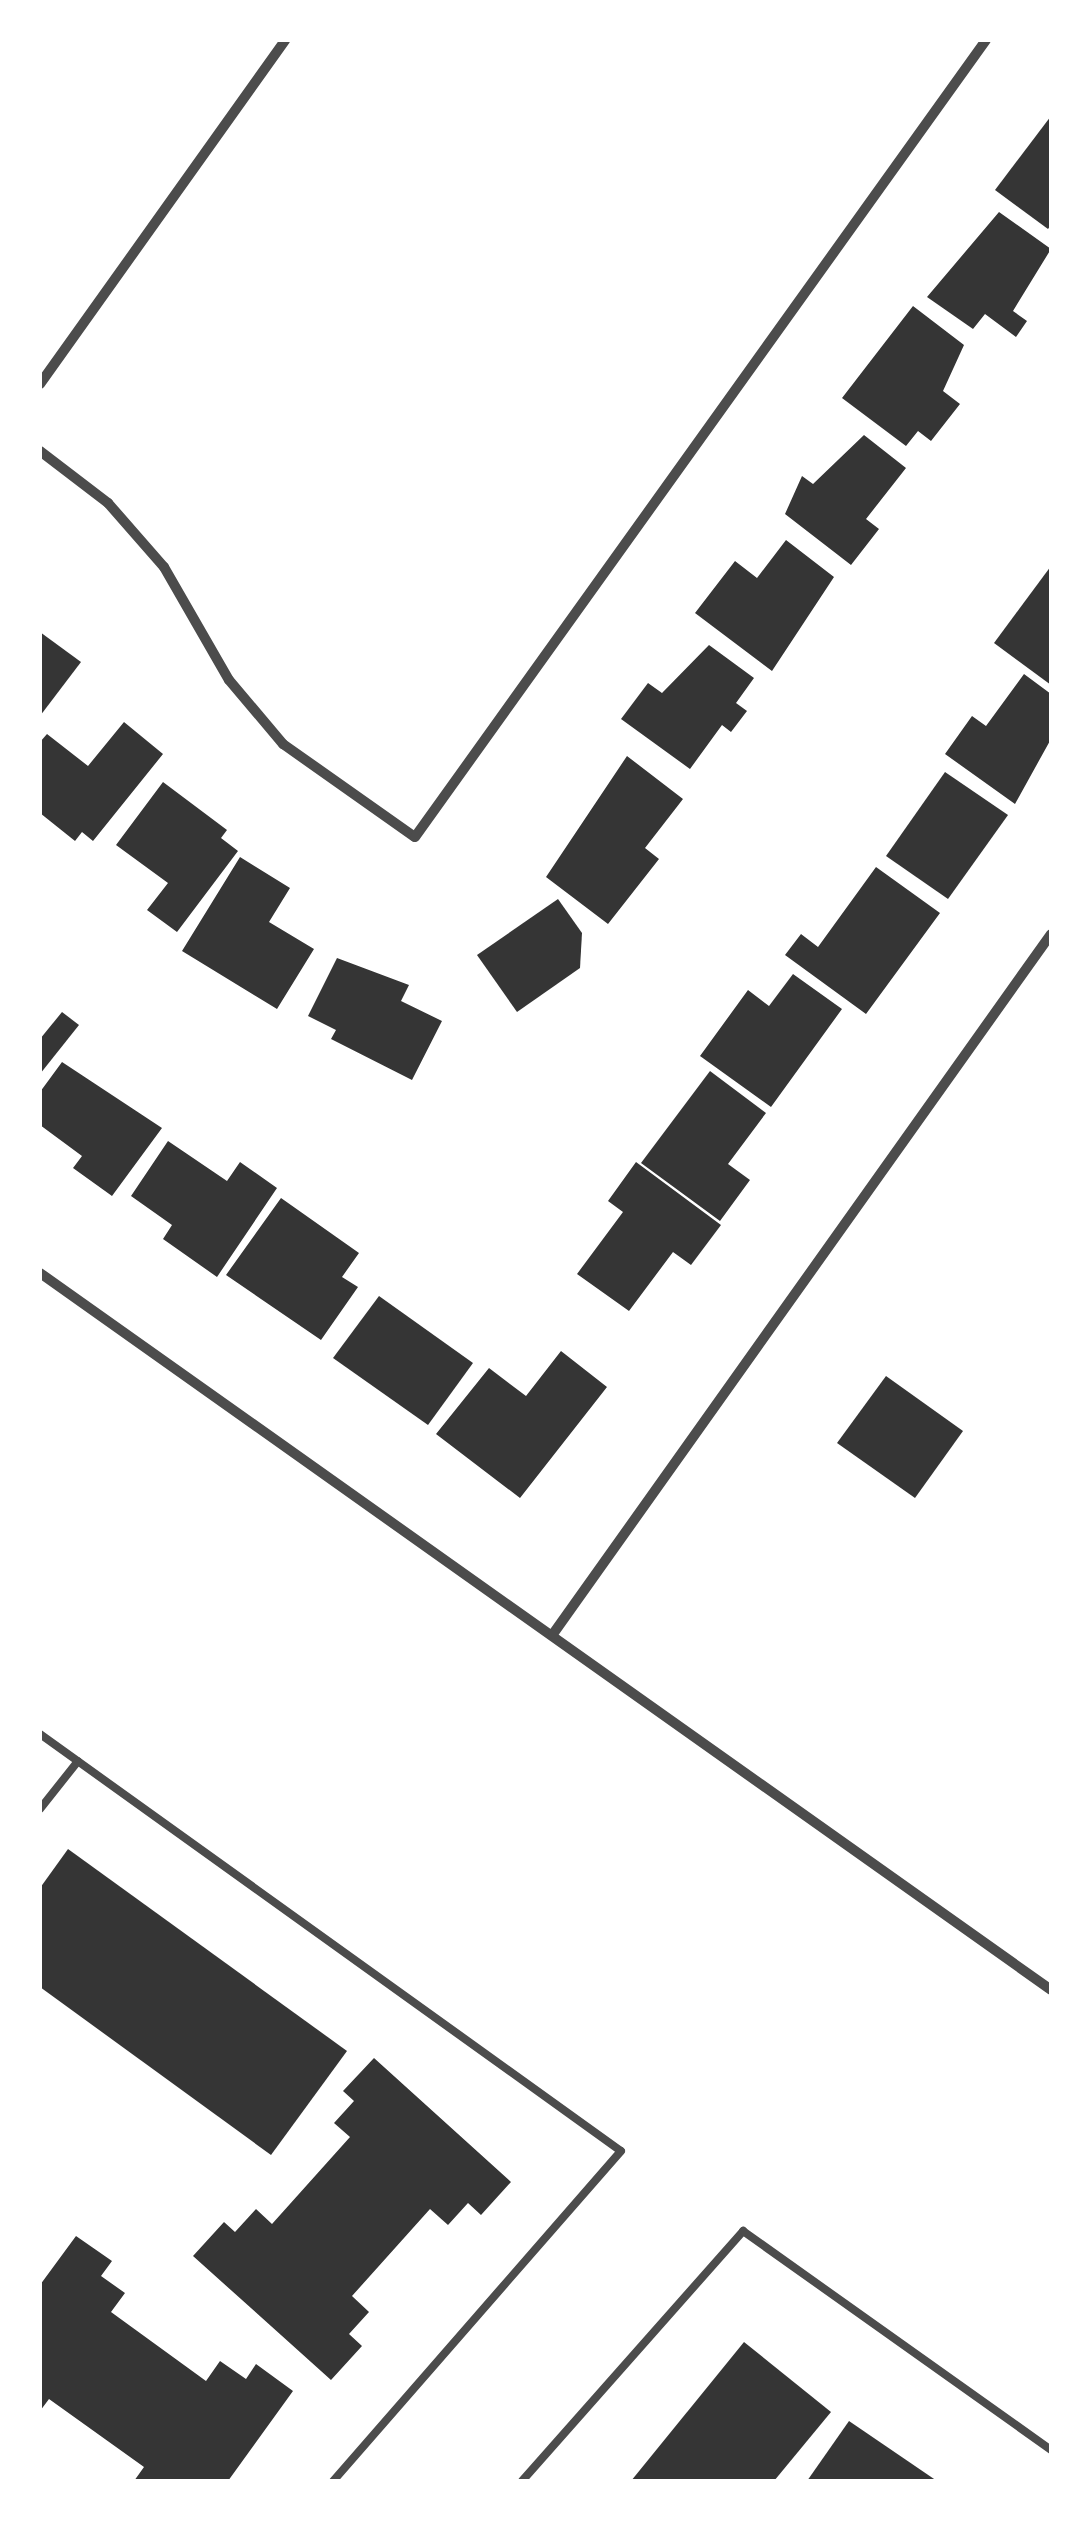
<!DOCTYPE html>
<html>
<head>
<meta charset="utf-8">
<style>
  body { margin:0 }
  #map { position:relative; width:1091px; height:2521px; overflow:hidden; background:#fff; font-family:Literata,serif }
  div>[style] { position:absolute }
  .building>* { inset:0; background:#353535 }
  .service>* { height:8px; margin:-4px; padding:0 4px; transform-origin:4px; border-radius:4px; background:#4c4c4c }
  .minor>* { height:10px; margin:-5px; padding:0 5px; transform-origin:5px; border-radius:5px; background:#4c4c4c }
  span { translate:-50% -50%; white-space:nowrap; text-align:center; line-height:1.15; -webkit-text-stroke:8px #fff; paint-order:stroke }
  .frame { position:absolute; inset:0; border:42px solid #fff; pointer-events:none }
</style>
</head>
<body>
<div id="map">
  <div class="building">
    <i style="clip-path:polygon(1051px 116px,1051px 225px,1048px 229px,995px 190px)"></i>
    <i style="clip-path:polygon(999px 212px,1051px 249px,1013px 311px,1027px 321px,1016px 337px,985px 314px,973px 329px,927px 297px)"></i>
    <i style="clip-path:polygon(913px 306px,964px 345px,943px 391px,960px 404px,931px 441px,918px 431px,906px 446px,842px 398px)"></i>
    <i style="clip-path:polygon(864px 435px,906px 468px,866px 519px,879px 529px,851px 565px,785px 514px,802px 476px,813px 484px)"></i>
    <i style="clip-path:polygon(786px 540px,834px 577px,772px 671px,695px 613px,735px 561px,757px 578px)"></i>
    <i style="clip-path:polygon(1051px 566px,1051px 685px,994px 643px)"></i>
    <i style="clip-path:polygon(40px 632px,81px 662px,40px 716px)"></i>
    <i style="clip-path:polygon(709px 645px,754px 678px,736px 703px,747px 711px,731px 732px,722px 725px,690px 769px,621px 719px,648px 683px,662px 693px)"></i>
    <i style="clip-path:polygon(1024px 674px,1051px 694px,1051px 739px,1015px 804px,945px 754px,972px 716px,986px 726px)"></i>
    <i style="clip-path:polygon(124px 722px,163px 754px,93px 841px,82px 832px,75px 841px,40px 813px,40px 742px,47px 734px,88px 766px)"></i>
    <i style="clip-path:polygon(627px 756px,683px 799px,645px 848px,659px 859px,608px 924px,546px 877px)"></i>
    <i style="clip-path:polygon(945px 772px,1008px 815px,948px 899px,886px 856px)"></i>
    <i style="clip-path:polygon(163px 782px,227px 830px,221px 838px,238px 851px,177px 932px,147px 910px,168px 883px,116px 845px)"></i>
    <i style="clip-path:polygon(240px 857px,290px 888px,269px 922px,314px 949px,277px 1009px,182px 951px)"></i>
    <i style="clip-path:polygon(876px 867px,940px 913px,866px 1014px,785px 955px,801px 934px,818px 947px)"></i>
    <i style="clip-path:polygon(558px 899px,582px 933px,580px 968px,517px 1012px,477px 955px)"></i>
    <i style="clip-path:polygon(337px 958px,409px 985px,401px 1001px,442px 1021px,412px 1080px,331px 1039px,336px 1030px,308px 1016px)"></i>
    <i style="clip-path:polygon(793px 974px,842px 1009px,771px 1107px,700px 1056px,748px 990px,769px 1006px)"></i>
    <i style="clip-path:polygon(62px 1012px,79px 1025px,40px 1074px,40px 1039px)"></i>
    <i style="clip-path:polygon(62px 1062px,162px 1128px,112px 1196px,73px 1168px,82px 1156px,40px 1125px,40px 1092px)"></i>
    <i style="clip-path:polygon(710px 1071px,766px 1113px,728px 1164px,750px 1180px,720px 1221px,641px 1163px)"></i>
    <i style="clip-path:polygon(168px 1141px,227px 1181px,240px 1162px,277px 1188px,217px 1277px,163px 1239px,172px 1225px,131px 1196px)"></i>
    <i style="clip-path:polygon(636px 1162px,721px 1225px,691px 1265px,673px 1252px,629px 1311px,577px 1274px,623px 1212px,608px 1201px)"></i>
    <i style="clip-path:polygon(281px 1198px,359px 1253px,342px 1277px,358px 1287px,321px 1340px,226px 1275px)"></i>
    <i style="clip-path:polygon(379px 1296px,473px 1363px,428px 1425px,333px 1358px)"></i>
    <i style="clip-path:polygon(561px 1351px,607px 1387px,520px 1498px,436px 1434px,489px 1368px,526px 1396px)"></i>
    <i style="clip-path:polygon(886px 1376px,963px 1431px,915px 1498px,837px 1443px)"></i>
    <i style="clip-path:polygon(68px 1849px,347px 2051px,271px 2155px,40px 1987px,40px 1888px)"></i>
    <i style="clip-path:polygon(374px 2058px,511px 2182px,481px 2215px,468px 2203px,448px 2225px,430px 2209px,352px 2296px,369px 2312px,349px 2334px,362px 2346px,331px 2380px,193px 2256px,224px 2222px,235px 2232px,256px 2209px,272px 2224px,350px 2137px,334px 2123px,354px 2101px,343px 2091px)"></i>
    <i style="clip-path:polygon(76px 2236px,112px 2261px,101px 2276px,125px 2293px,111px 2312px,206px 2381px,220px 2361px,246px 2379px,256px 2364px,293px 2391px,228px 2481px,134px 2481px,144px 2467px,49px 2399px,40px 2411px,40px 2285px)"></i>
    <i style="clip-path:polygon(744px 2342px,831px 2412px,774px 2481px,631px 2481px)"></i>
    <i style="clip-path:polygon(849px 2421px,937px 2481px,807px 2481px)"></i>
  </div>
  <div class="service">
    <i style="left:40px;top:1734px;width:715px;rotate:35.67deg"></i>
    <i style="left:621px;top:2151px;width:438px;rotate:131.1deg"></i>
    <i style="left:40px;top:1809px;width:61px;rotate:-51.6deg"></i>
    <i style="left:522px;top:2481px;width:334px;rotate:-48.5deg"></i>
    <i style="left:743px;top:2231px;width:378px;rotate:35.4deg"></i>
  </div>
  <div class="minor">
    <i style="left:40px;top:384px;width:422px;rotate:-54.5deg"></i>
    <i style="left:40px;top:451px;width:86px;rotate:37.4deg"></i>
    <i style="left:108px;top:503px;width:85px;rotate:48.8deg"></i>
    <i style="left:164px;top:567px;width:130px;rotate:60.1deg"></i>
    <i style="left:229px;top:680px;width:84px;rotate:49.8deg"></i>
    <i style="left:283px;top:744px;width:161px;rotate:35.2deg"></i>
    <i style="left:415px;top:837px;width:980px;rotate:-54.38deg"></i>
    <i style="left:40px;top:1273px;width:1239px;rotate:35.34deg"></i>
    <i style="left:553px;top:1634px;width:859px;rotate:-54.57deg"></i>
  </div>
  <div class="frame"></div>
</div>
</body>
</html>
